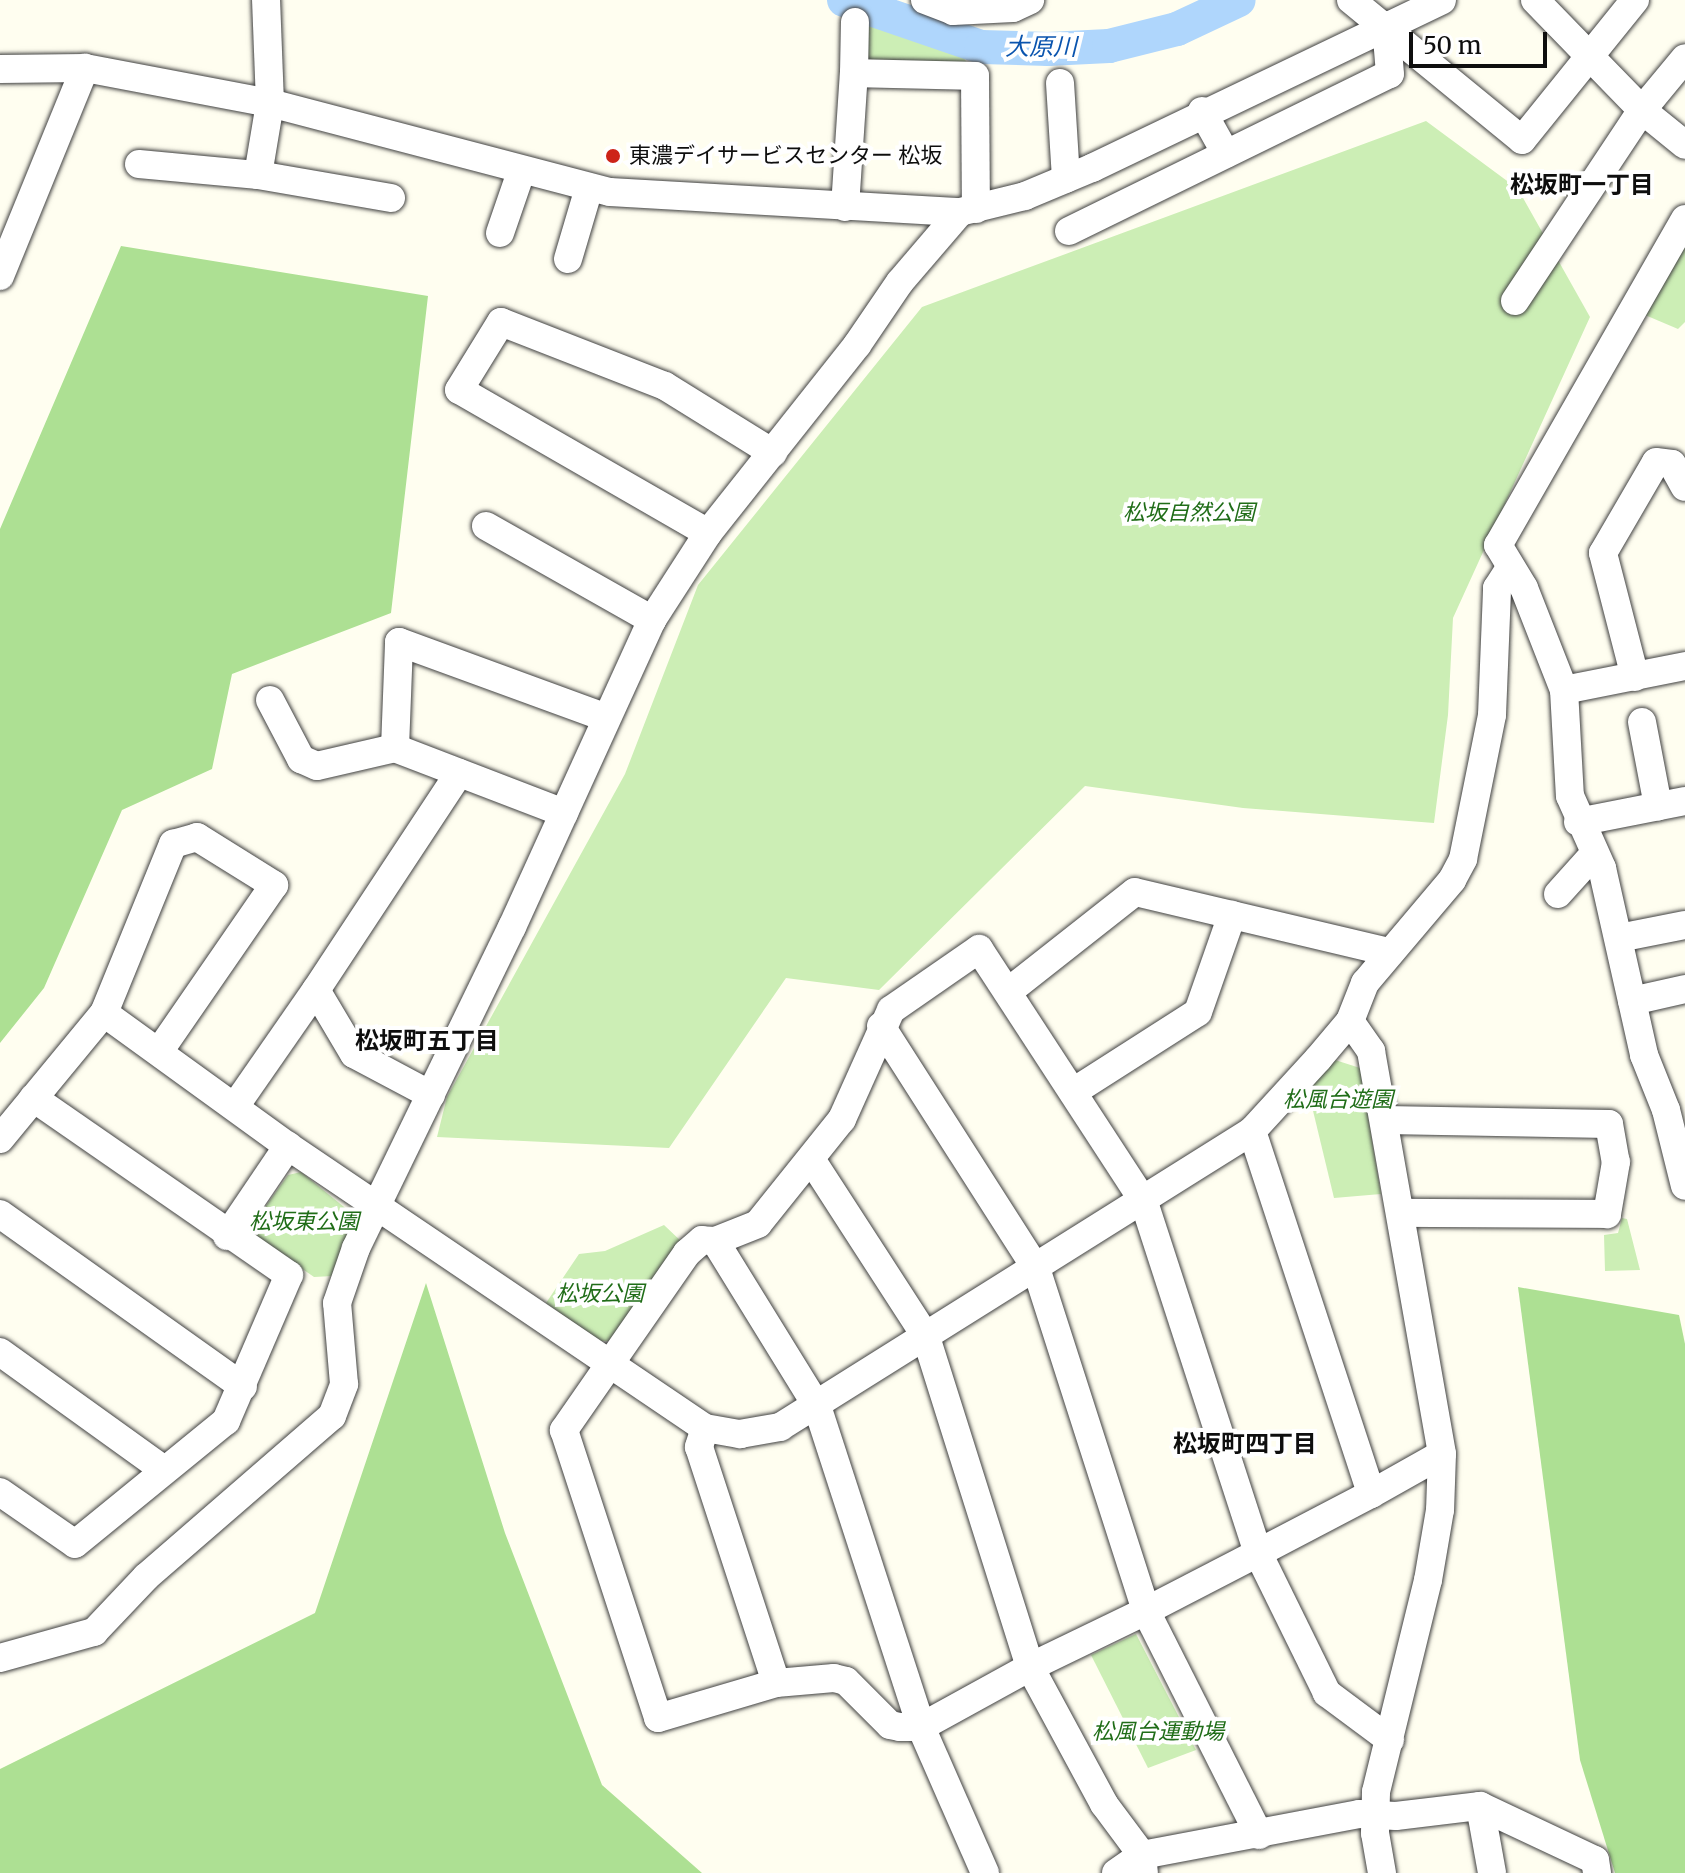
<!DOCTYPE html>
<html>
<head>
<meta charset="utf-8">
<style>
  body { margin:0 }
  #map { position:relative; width:1685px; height:1873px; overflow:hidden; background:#fffef0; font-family:Merriweather,"Noto Sans JP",serif }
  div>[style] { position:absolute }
  .green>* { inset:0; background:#cceeb5 }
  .forest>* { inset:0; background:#ade093 }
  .river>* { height:34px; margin:-17px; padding:0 17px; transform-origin:17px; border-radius:17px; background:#afd6fc }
  .roads { filter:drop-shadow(0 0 2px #414141) drop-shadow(0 0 2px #414141) }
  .minor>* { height:28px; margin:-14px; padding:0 14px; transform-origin:14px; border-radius:14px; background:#fff }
  .dots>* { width:22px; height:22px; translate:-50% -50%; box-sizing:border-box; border:4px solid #fff; border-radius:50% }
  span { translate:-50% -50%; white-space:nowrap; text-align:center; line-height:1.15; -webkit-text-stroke:8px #fff; paint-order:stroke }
  .poi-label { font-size:22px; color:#0e0e0e }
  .left { translate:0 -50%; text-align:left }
  .park-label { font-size:22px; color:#206d18; font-style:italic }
  .water-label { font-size:24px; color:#0a54ae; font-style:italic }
  .neighbourhood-label { font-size:24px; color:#0e0e0e; font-weight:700 }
  .scale { position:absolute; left:1409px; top:32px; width:138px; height:36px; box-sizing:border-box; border:4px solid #0e0e0e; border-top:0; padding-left:10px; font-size:24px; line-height:28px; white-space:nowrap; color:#0e0e0e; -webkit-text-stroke:6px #fff; paint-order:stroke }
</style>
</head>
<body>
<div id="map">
  <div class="green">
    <i style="clip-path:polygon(861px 22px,963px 57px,968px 64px,865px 69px)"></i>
    <i style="clip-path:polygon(1426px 121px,1518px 189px,1590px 317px,1453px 618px,1448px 715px,1434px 823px,1243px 808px,1085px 786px,879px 990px,786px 978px,669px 1148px,437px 1137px,447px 1097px,625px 774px,698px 585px,922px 307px)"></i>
    <i style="clip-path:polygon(1685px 243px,1685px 322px,1678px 329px,1645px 315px)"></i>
    <i style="clip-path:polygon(1332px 1059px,1360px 1068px,1381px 1194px,1334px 1198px,1308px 1090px)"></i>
    <i style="clip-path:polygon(301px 1172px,349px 1211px,354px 1222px,333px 1276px,314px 1277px,252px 1234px,253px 1224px,288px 1175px)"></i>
    <i style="clip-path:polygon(1622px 1218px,1627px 1219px,1640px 1270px,1605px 1271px,1604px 1235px,1618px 1233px)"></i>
    <i style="clip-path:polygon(664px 1225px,683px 1243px,614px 1341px,599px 1341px,546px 1303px,579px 1254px,605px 1251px)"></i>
    <i style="clip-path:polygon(1136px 1634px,1196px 1750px,1148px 1768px,1091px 1655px)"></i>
  </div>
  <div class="forest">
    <i style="clip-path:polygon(121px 246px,428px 296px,391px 613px,232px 674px,212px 769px,122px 810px,44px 988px,0 1043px,0 529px)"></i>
    <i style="clip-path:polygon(426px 1283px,505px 1533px,602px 1785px,702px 1873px,0 1873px,0 1769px,315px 1613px)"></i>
    <i style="clip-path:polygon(1518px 1287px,1679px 1315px,1685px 1344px,1685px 1873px,1615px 1873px,1580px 1760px)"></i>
  </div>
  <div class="river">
    <i style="left:844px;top:0;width:145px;rotate:18.9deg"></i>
    <i style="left:981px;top:47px;width:67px;rotate:1.7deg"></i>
    <i style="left:1048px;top:49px;width:61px;rotate:-2.8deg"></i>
    <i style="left:1109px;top:46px;width:70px;rotate:-14deg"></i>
    <i style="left:1177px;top:29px;width:68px;rotate:-25.1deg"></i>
  </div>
  <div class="roads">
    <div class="minor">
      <i style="left:925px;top:0;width:30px;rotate:21deg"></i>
      <i style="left:953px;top:11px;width:60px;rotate:-2.9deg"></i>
      <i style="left:1013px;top:8px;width:19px;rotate:-25deg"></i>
      <i style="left:1351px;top:0;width:221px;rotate:39.3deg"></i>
      <i style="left:1522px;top:140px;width:180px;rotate:-51.1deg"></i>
      <i style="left:1535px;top:0;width:153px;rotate:45.8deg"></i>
      <i style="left:1642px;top:110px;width:55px;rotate:39.1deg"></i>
      <i style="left:0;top:69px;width:85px;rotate:-0.7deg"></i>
      <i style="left:85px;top:68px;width:188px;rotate:10.7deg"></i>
      <i style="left:270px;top:103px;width:351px;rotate:14.7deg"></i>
      <i style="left:610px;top:192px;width:351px;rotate:3.3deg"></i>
      <i style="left:960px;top:212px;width:67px;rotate:-13.8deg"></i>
      <i style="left:1025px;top:196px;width:73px;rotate:-22.7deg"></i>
      <i style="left:1092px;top:168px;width:388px;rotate:-25.6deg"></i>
      <i style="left:854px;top:73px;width:51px;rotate:-88.9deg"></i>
      <i style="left:1060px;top:83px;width:96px;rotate:86.4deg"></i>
      <i style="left:1202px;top:111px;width:49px;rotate:60.8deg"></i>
      <i style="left:139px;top:164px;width:120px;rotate:5.3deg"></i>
      <i style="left:258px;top:175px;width:135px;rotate:9.8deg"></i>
      <i style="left:258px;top:175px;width:73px;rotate:-80.5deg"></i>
      <i style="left:270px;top:103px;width:103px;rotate:-92.2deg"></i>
      <i style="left:845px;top:207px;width:134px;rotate:-86.2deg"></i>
      <i style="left:854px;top:73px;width:121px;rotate:1.4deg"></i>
      <i style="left:975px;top:76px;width:133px;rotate:89.6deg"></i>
      <i style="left:1685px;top:219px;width:376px;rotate:119.8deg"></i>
      <i style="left:1498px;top:545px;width:50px;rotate:58.8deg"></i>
      <i style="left:1524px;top:588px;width:110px;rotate:68.6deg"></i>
      <i style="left:1564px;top:690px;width:106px;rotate:86.8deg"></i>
      <i style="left:1570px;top:796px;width:79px;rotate:66deg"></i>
      <i style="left:1602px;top:868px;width:192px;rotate:77.3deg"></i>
      <i style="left:1644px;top:1055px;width:59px;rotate:68.2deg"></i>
      <i style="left:1666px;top:1110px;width:78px;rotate:76deg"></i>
      <i style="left:1069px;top:231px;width:357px;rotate:-26.1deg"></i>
      <i style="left:1390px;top:74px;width:49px;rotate:-94.7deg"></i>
      <i style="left:500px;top:233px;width:65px;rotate:-71deg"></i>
      <i style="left:568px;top:259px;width:74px;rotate:-73.5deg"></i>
      <i style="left:0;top:276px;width:225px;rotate:-67.8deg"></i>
      <i style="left:1515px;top:301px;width:229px;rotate:-56.4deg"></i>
      <i style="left:1642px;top:110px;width:67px;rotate:-50.4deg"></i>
      <i style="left:486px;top:526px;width:191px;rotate:29.5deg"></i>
      <i style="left:708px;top:533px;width:287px;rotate:-150.1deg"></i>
      <i style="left:459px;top:390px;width:80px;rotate:-58.3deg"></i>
      <i style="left:501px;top:322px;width:176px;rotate:21.3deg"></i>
      <i style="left:665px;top:386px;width:127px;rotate:31.8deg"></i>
      <i style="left:1635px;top:677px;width:128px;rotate:-104.5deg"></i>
      <i style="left:1603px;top:553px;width:105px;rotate:-59.8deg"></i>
      <i style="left:1656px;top:462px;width:16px;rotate:7deg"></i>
      <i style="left:1672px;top:464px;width:26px;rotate:61deg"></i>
      <i style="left:1564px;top:690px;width:123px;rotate:-11.2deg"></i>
      <i style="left:270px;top:700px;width:67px;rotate:62.3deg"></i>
      <i style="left:301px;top:759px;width:17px;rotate:24deg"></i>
      <i style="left:317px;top:766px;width:80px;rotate:-13deg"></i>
      <i style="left:1642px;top:722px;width:86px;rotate:79.2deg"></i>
      <i style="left:564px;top:813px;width:181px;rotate:-159deg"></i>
      <i style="left:395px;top:748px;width:106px;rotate:-87.8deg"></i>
      <i style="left:399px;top:642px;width:221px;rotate:20.1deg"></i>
      <i style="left:1578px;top:822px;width:109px;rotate:-11.1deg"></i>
      <i style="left:1558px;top:894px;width:54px;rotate:-48deg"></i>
      <i style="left:1619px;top:938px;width:67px;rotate:-11.1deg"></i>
      <i style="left:1009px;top:991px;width:160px;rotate:-38.2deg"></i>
      <i style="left:1135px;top:892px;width:260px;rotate:13.3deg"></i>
      <i style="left:1632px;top:1001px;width:54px;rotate:-12.8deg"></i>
      <i style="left:104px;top:1013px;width:227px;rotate:35.9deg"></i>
      <i style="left:288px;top:1146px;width:503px;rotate:34.07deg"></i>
      <i style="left:705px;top:1428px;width:36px;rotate:10deg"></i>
      <i style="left:740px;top:1434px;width:41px;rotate:-9.9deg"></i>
      <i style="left:780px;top:1427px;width:557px;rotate:-32.09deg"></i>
      <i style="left:1252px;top:1131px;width:98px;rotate:-47.5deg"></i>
      <i style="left:1318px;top:1059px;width:50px;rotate:-49.9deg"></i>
      <i style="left:1350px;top:1021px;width:41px;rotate:-68.5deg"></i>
      <i style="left:1365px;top:983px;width:135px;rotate:-49.8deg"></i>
      <i style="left:1452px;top:880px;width:24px;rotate:-62deg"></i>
      <i style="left:1463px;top:859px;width:147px;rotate:-78.6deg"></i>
      <i style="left:1492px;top:715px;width:127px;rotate:-87.7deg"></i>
      <i style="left:1497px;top:588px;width:24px;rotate:-57deg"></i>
      <i style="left:1350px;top:1021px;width:37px;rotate:55deg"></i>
      <i style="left:1371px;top:1051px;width:409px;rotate:80deg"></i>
      <i style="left:1442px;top:1454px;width:56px;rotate:92deg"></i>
      <i style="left:1440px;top:1510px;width:71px;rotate:99.7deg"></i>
      <i style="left:1428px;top:1580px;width:218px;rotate:103.8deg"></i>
      <i style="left:1376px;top:1792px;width:41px;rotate:91.4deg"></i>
      <i style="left:1375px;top:1833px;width:41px;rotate:80.1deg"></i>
      <i style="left:881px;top:1026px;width:287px;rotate:57.4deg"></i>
      <i style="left:1036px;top:1268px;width:360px;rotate:72.2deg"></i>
      <i style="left:1146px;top:1611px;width:251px;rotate:63.2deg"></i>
      <i style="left:1073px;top:1092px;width:148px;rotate:-32.6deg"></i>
      <i style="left:1198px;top:1012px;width:103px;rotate:-70.7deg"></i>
      <i style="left:431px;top:1095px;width:87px;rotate:-152deg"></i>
      <i style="left:354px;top:1054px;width:74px;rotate:-120.7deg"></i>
      <i style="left:316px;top:990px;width:260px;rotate:-56.6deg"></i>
      <i style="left:236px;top:1105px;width:140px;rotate:-55.2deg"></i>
      <i style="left:1385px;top:1120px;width:224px;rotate:1deg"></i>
      <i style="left:1609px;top:1124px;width:39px;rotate:80deg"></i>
      <i style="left:1616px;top:1162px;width:53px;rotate:99.8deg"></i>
      <i style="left:1607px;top:1214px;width:206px;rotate:-179.7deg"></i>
      <i style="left:1252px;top:1131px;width:382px;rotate:71.8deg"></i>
      <i style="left:0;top:1139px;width:163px;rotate:-50.5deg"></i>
      <i style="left:104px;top:1013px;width:183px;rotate:-67.8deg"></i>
      <i style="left:173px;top:844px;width:25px;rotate:-16deg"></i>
      <i style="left:197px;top:837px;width:91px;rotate:31.9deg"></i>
      <i style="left:274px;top:885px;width:199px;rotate:124.6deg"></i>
      <i style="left:811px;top:1159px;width:212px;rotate:57.1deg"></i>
      <i style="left:926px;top:1337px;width:346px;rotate:72.5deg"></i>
      <i style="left:1030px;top:1667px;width:156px;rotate:61.6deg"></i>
      <i style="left:1104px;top:1804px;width:64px;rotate:53.3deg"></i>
      <i style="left:1142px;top:1855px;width:18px;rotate:84deg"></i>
      <i style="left:0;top:1214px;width:298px;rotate:35.4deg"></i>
      <i style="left:227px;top:1236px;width:109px;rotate:-55.9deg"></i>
      <i style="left:715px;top:1241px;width:194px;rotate:58.3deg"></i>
      <i style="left:817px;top:1406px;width:337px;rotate:72deg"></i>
      <i style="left:921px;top:1727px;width:159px;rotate:66.3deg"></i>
      <i style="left:0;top:1352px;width:201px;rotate:35.7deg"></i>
      <i style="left:705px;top:1428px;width:20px;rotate:108deg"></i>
      <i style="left:699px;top:1447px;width:248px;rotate:71.9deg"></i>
      <i style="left:0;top:1492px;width:91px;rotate:34.7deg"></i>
      <i style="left:75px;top:1544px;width:195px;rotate:-39.2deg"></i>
      <i style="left:226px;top:1421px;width:159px;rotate:-66.7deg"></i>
      <i style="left:289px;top:1275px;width:311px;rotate:-145.3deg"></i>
      <i style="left:0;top:1658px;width:98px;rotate:-15.5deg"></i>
      <i style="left:94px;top:1632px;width:76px;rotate:-46.6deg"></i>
      <i style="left:146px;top:1577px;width:246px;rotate:-40.9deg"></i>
      <i style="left:332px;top:1416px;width:34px;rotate:-69deg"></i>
      <i style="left:344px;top:1384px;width:81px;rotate:-94.9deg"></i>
      <i style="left:337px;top:1303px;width:58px;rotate:-70.9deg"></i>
      <i style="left:356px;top:1248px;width:357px;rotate:-64.1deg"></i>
      <i style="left:512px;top:927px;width:337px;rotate:-65.5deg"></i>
      <i style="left:652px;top:620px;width:103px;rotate:-57.2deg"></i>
      <i style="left:708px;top:533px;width:240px;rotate:-51.6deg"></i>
      <i style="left:857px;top:345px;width:76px;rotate:-55.7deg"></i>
      <i style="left:900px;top:282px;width:92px;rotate:-49.4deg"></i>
      <i style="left:1390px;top:1740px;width:79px;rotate:-143.3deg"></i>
      <i style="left:1327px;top:1693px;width:156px;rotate:-116.2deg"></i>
      <i style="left:1258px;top:1553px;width:369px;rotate:-108deg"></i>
      <i style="left:1144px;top:1202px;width:302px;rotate:-123.1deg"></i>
      <i style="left:979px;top:949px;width:107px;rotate:145.3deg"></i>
      <i style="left:891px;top:1010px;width:120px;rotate:114.2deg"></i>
      <i style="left:842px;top:1119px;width:134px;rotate:128.7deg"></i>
      <i style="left:758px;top:1224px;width:46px;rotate:158.4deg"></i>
      <i style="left:715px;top:1241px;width:13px;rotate:-176deg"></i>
      <i style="left:702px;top:1240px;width:20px;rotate:139deg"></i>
      <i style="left:687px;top:1253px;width:216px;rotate:124.8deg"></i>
      <i style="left:564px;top:1430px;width:303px;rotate:71.9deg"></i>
      <i style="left:658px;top:1718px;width:123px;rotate:-16.5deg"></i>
      <i style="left:776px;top:1683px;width:58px;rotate:-4.9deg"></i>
      <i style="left:834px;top:1678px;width:12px;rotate:14deg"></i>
      <i style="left:846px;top:1681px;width:62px;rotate:45deg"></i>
      <i style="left:890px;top:1725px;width:10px;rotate:11deg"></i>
      <i style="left:900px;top:1727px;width:21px"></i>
      <i style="left:921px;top:1727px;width:124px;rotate:-28.8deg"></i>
      <i style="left:1030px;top:1667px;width:129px;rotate:-25.8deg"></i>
      <i style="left:1146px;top:1611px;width:126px;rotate:-27.4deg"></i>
      <i style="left:1258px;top:1553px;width:127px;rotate:-27.6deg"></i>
      <i style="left:1371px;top:1494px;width:81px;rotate:-29.4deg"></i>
      <i style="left:1480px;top:1806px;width:68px;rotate:79.8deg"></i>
      <i style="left:1116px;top:1873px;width:32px;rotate:-35deg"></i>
      <i style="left:1142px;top:1855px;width:221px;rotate:-10.7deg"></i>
      <i style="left:1359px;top:1814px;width:37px;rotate:3deg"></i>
      <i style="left:1396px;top:1816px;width:85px;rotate:-6.8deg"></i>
      <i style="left:1480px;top:1806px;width:127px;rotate:25.2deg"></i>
      <i style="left:1595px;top:1860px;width:13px;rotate:81deg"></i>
    </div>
  </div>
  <div class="dots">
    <i style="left:613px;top:156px;background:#cd2418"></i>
  </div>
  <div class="poi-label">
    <span class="left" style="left:629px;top:156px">東濃デイサービスセンター 松坂</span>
  </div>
  <div class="park-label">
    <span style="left:1189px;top:513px">松坂自然公園</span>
    <span style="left:1338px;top:1100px">松風台遊園</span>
    <span style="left:304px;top:1222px">松坂東公園</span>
    <span style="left:600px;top:1294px">松坂公園</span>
    <span style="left:1158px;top:1732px">松風台運動場</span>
  </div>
  <div class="water-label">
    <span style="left:1041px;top:47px">大原川</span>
  </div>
  <div class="neighbourhood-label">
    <span style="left:1582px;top:185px">松坂町一丁目</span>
    <span style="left:427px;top:1041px">松坂町五丁目</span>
    <span style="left:1245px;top:1444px">松坂町四丁目</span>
  </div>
  <div class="scale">50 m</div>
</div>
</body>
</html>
